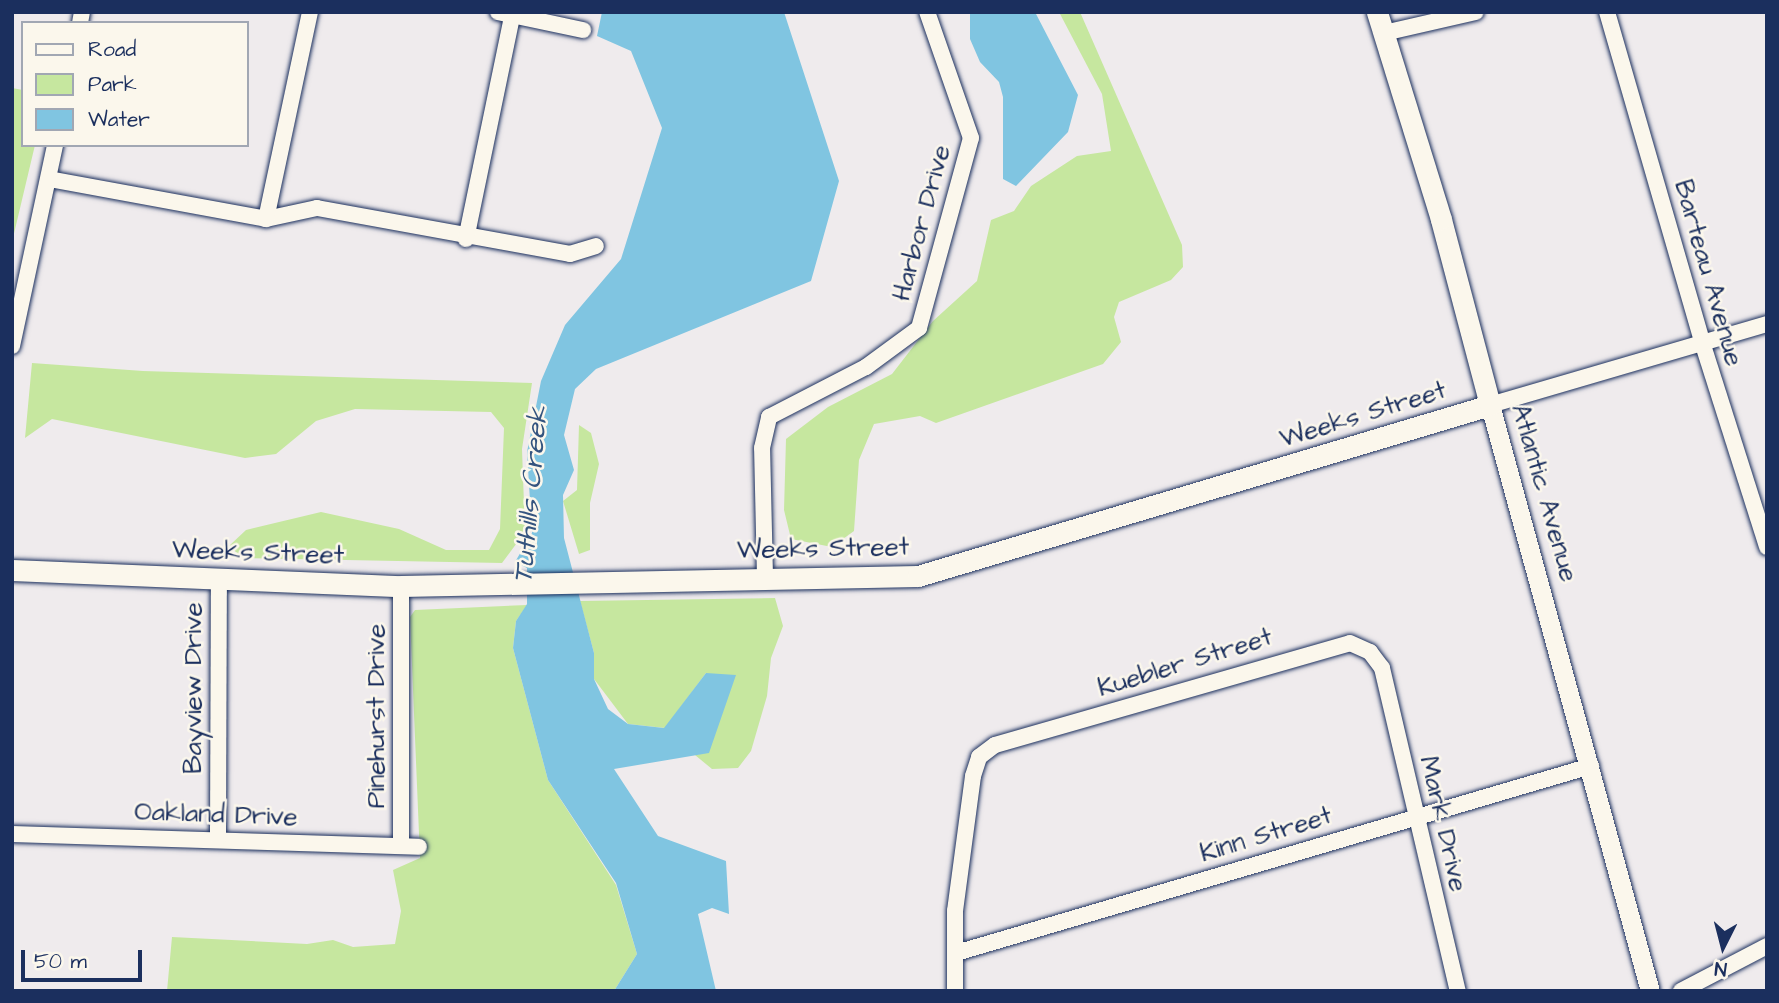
<!DOCTYPE html>
<html>
<head>
<meta charset="utf-8">
<style>
  body { margin:0 }
  #map { position:relative; width:1779px; height:1003px; overflow:hidden; background:#efebed; font-family:"Architects Daughter",sans-serif }
  div>[style] { position:absolute }
  .green>* { inset:0; background:#c6e79f }
  .water>* { inset:0; background:#80c5e1 }
  .roads { filter:drop-shadow(0 0 2px #1b2f5e) drop-shadow(0 0 2px #1b2f5e) }
  .minor>* { height:16px; margin:-8px; padding:0 8px; transform-origin:8px; border-radius:8px; background:#fbf7ec }
  .tertiary>* { height:19px; margin:-9.5px; padding:0 9.5px; transform-origin:9.5px; border-radius:9.5px; background:#fbf7ec }
  .secondary>* { height:21px; margin:-10.5px; padding:0 10.5px; transform-origin:10.5px; border-radius:10.5px; background:#fbf7ec }
  span { translate:-50% -50%; white-space:nowrap; text-align:center; line-height:1.15; -webkit-text-stroke:5px #fbf7ec; paint-order:stroke }
  .street-label { font-size:26px; color:#1b2f5e }
  .water-label { font-size:28px; color:#34547f; font-style:italic }
  .frame { position:absolute; inset:0; border:14px solid #1b2f5e; pointer-events:none }
  .legend { position:absolute; left:21px; top:21px; width:228px; height:126px; box-sizing:border-box; background:#fbf7ec; border:2px solid #a1a7b3; margin:0; padding:9px 12px; list-style:none; font-size:21px; color:#1b2f5e }
  .legend li { display:flex; align-items:center; gap:14px; height:35px }
  .legend b { width:35px; border:2px solid #a1a7b3 }
  .north { position:absolute; left:1688px; top:912px; width:70px; height:70px; -webkit-text-stroke:5px #fbf7ec; paint-order:stroke; rotate:186deg; font-size:19px; font-weight:700; line-height:28px; text-align:center; color:#1b2f5e }
  .north::after { content:''; display:block; margin:auto; width:24px; height:32px; background:#1b2f5e; clip-path:polygon(50% 0,100% 100%,50% 72%,0 100%) }
  .scale { position:absolute; left:21px; top:950px; width:121px; height:32px; box-sizing:border-box; border:4px solid #1b2f5e; border-top:0; padding-left:9px; font-size:21px; line-height:24px; white-space:nowrap; color:#1b2f5e; -webkit-text-stroke:5px #fbf7ec; paint-order:stroke }
</style>
</head>
<body>
<div id="map">
  <div class="green">
    <i style="clip-path:polygon(1059px 12px,1080px 12px,1182px 245px,1183px 267px,1171px 280px,1119px 302px,1114px 317px,1121px 342px,1103px 364px,936px 423px,920px 416px,874px 424px,859px 460px,854px 531px,832px 547px,791px 539px,784px 510px,786px 439px,828px 407px,892px 374px,933px 321px,977px 281px,991px 220px,1014px 211px,1031px 186px,1077px 156px,1111px 151px,1102px 94px)"></i>
    <i style="clip-path:polygon(12px 88px,23px 90px,23px 145px,35px 145px,12px 242px)"></i>
    <i style="clip-path:polygon(32px 363px,143px 371px,532px 383px,522px 449px,525px 532px,502px 563px,243px 558px,229px 546px,246px 530px,321px 512px,399px 529px,446px 550px,489px 550px,500px 529px,504px 428px,491px 412px,355px 409px,316px 421px,276px 454px,245px 458px,52px 419px,25px 438px)"></i>
    <i style="clip-path:polygon(579px 425px,591px 433px,599px 464px,590px 503px,590px 550px,579px 554px,563px 501px,577px 490px)"></i>
    <i style="clip-path:polygon(775px 598px,783px 626px,771px 658px,767px 696px,751px 751px,738px 768px,712px 769px,695px 755px,709px 752px,706px 673px,665px 728px,628px 724px,594px 679px,594px 653px,580px 601px)"></i>
    <i style="clip-path:polygon(527px 605px,516px 621px,513px 648px,548px 780px,616px 885px,637px 954px,614px 991px,167px 991px,172px 937px,307px 944px,333px 940px,353px 947px,395px 944px,401px 911px,393px 870px,420px 858px,410px 617px,415px 610px)"></i>
  </div>
  <div class="water">
    <i style="clip-path:polygon(602px 12px,784px 12px,839px 181px,811px 281px,596px 369px,575px 389px,564px 435px,574px 470px,563px 495px,564px 538px,594px 653px,594px 679px,608px 709px,628px 724px,664px 728px,706px 673px,736px 675px,709px 753px,614px 769px,658px 836px,726px 861px,729px 914px,712px 908px,698px 914px,716px 991px,614px 991px,637px 954px,616px 883px,548px 780px,513px 648px,516px 621px,527px 604px,527px 568px,515px 562px,532px 533px,527px 452px,541px 381px,565px 325px,621px 259px,662px 128px,631px 51px,597px 36px)"></i>
    <i style="clip-path:polygon(970px 12px,1035px 12px,1078px 95px,1068px 132px,1016px 186px,1003px 179px,1003px 97px,999px 82px,980px 62px,970px 39px)"></i>
  </div>
  <div class="roads">
    <div class="minor">
      <i style="left:498px;top:12px;width:87px;rotate:12deg"></i>
      <i style="left:1607px;top:12px;width:347px;rotate:73.9deg"></i>
      <i style="left:1703px;top:345px;width:212px;rotate:72.4deg"></i>
      <i style="left:80px;top:23px;width:11px;rotate:-80deg"></i>
      <i style="left:1384px;top:33px;width:94px;rotate:-12.9deg"></i>
      <i style="left:49px;top:179px;width:221px;rotate:10.4deg"></i>
      <i style="left:266px;top:219px;width:52px;rotate:-12.2deg"></i>
      <i style="left:317px;top:208px;width:257px;rotate:10.3deg"></i>
      <i style="left:570px;top:254px;width:27px;rotate:-17deg"></i>
      <i style="left:266px;top:219px;width:212px;rotate:-78deg"></i>
      <i style="left:466px;top:239px;width:228px;rotate:-78.3deg"></i>
      <i style="left:12px;top:346px;width:206px;rotate:-77.9deg"></i>
      <i style="left:1490px;top:405px;width:289px;rotate:-16.3deg"></i>
      <i style="left:765px;top:577px;width:129px;rotate:-91.3deg"></i>
      <i style="left:762px;top:448px;width:32px;rotate:-77deg"></i>
      <i style="left:769px;top:417px;width:109px;rotate:-27.3deg"></i>
      <i style="left:866px;top:367px;width:66px;rotate:-36.3deg"></i>
      <i style="left:919px;top:328px;width:197px;rotate:-74.7deg"></i>
      <i style="left:971px;top:138px;width:133px;rotate:-109.2deg"></i>
      <i style="left:401px;top:586px;width:260px;rotate:90deg"></i>
      <i style="left:12px;top:834px;width:407px;rotate:1.8deg"></i>
      <i style="left:218px;top:838px;width:258px;rotate:-89.8deg"></i>
      <i style="left:956px;top:953px;width:662px;rotate:-16.41deg"></i>
      <i style="left:955px;top:991px;width:80px;rotate:-90deg"></i>
      <i style="left:955px;top:911px;width:136px;rotate:-82.4deg"></i>
      <i style="left:973px;top:776px;width:20px;rotate:-72deg"></i>
      <i style="left:979px;top:757px;width:20px;rotate:-37deg"></i>
      <i style="left:995px;top:745px;width:369px;rotate:-16deg"></i>
      <i style="left:1350px;top:643px;width:22px;rotate:24deg"></i>
      <i style="left:1370px;top:652px;width:20px;rotate:53deg"></i>
      <i style="left:1382px;top:668px;width:332px;rotate:76.8deg"></i>
      <i style="left:1681px;top:991px;width:97px;rotate:-27.6deg"></i>
    </div>
    <div class="tertiary">
      <i style="left:1490px;top:405px;width:607px;rotate:74.73deg"></i>
    </div>
    <div class="secondary">
      <i style="left:12px;top:570px;width:389px;rotate:2.4deg"></i>
      <i style="left:401px;top:586px;width:517px;rotate:-1.11deg"></i>
      <i style="left:918px;top:576px;width:597px;rotate:-16.64deg"></i>
      <i style="left:1490px;top:405px;width:192px;rotate:-104.8deg"></i>
      <i style="left:1441px;top:219px;width:217px;rotate:-107.2deg"></i>
    </div>
  </div>
  <div class="street-label">
    <span style="left:922px;top:223px;rotate:-75deg">Harbor Drive</span>
    <span style="left:1708px;top:273px;rotate:74deg">Barteau Avenue</span>
    <span style="left:1363px;top:415px;rotate:-17deg">Weeks Street</span>
    <span style="left:1544px;top:493px;rotate:74deg">Atlantic Avenue</span>
    <span style="left:823px;top:549px;rotate:-1deg">Weeks Street</span>
    <span style="left:258px;top:553px;rotate:2deg">Weeks Street</span>
    <span style="left:1185px;top:663px;rotate:-17deg">Kuebler Street</span>
    <span style="left:194px;top:688px;rotate:-90deg">Bayview Drive</span>
    <span style="left:377px;top:716px;rotate:-90deg">Pinehurst Drive</span>
    <span style="left:216px;top:815px;rotate:2deg">Oakland Drive</span>
    <span style="left:1443px;top:824px;rotate:77deg">Mark Drive</span>
    <span style="left:1266px;top:835px;rotate:-17deg">Kinn Street</span>
  </div>
  <div class="water-label">
    <span style="left:531px;top:495px;rotate:-85deg">Tuthills Creek</span>
  </div>
  <div class="frame"></div>
  <ul class="legend">
  <li><b style="height:9px;background:#fbf7ec"></b>Road</li>
  <li><b style="height:19px;background:#c6e79f"></b>Park</li>
  <li><b style="height:19px;background:#80c5e1"></b>Water</li>
  </ul>
  <div class="north">N</div>
  <div class="scale">50 m</div>
</div>
</body>
</html>
